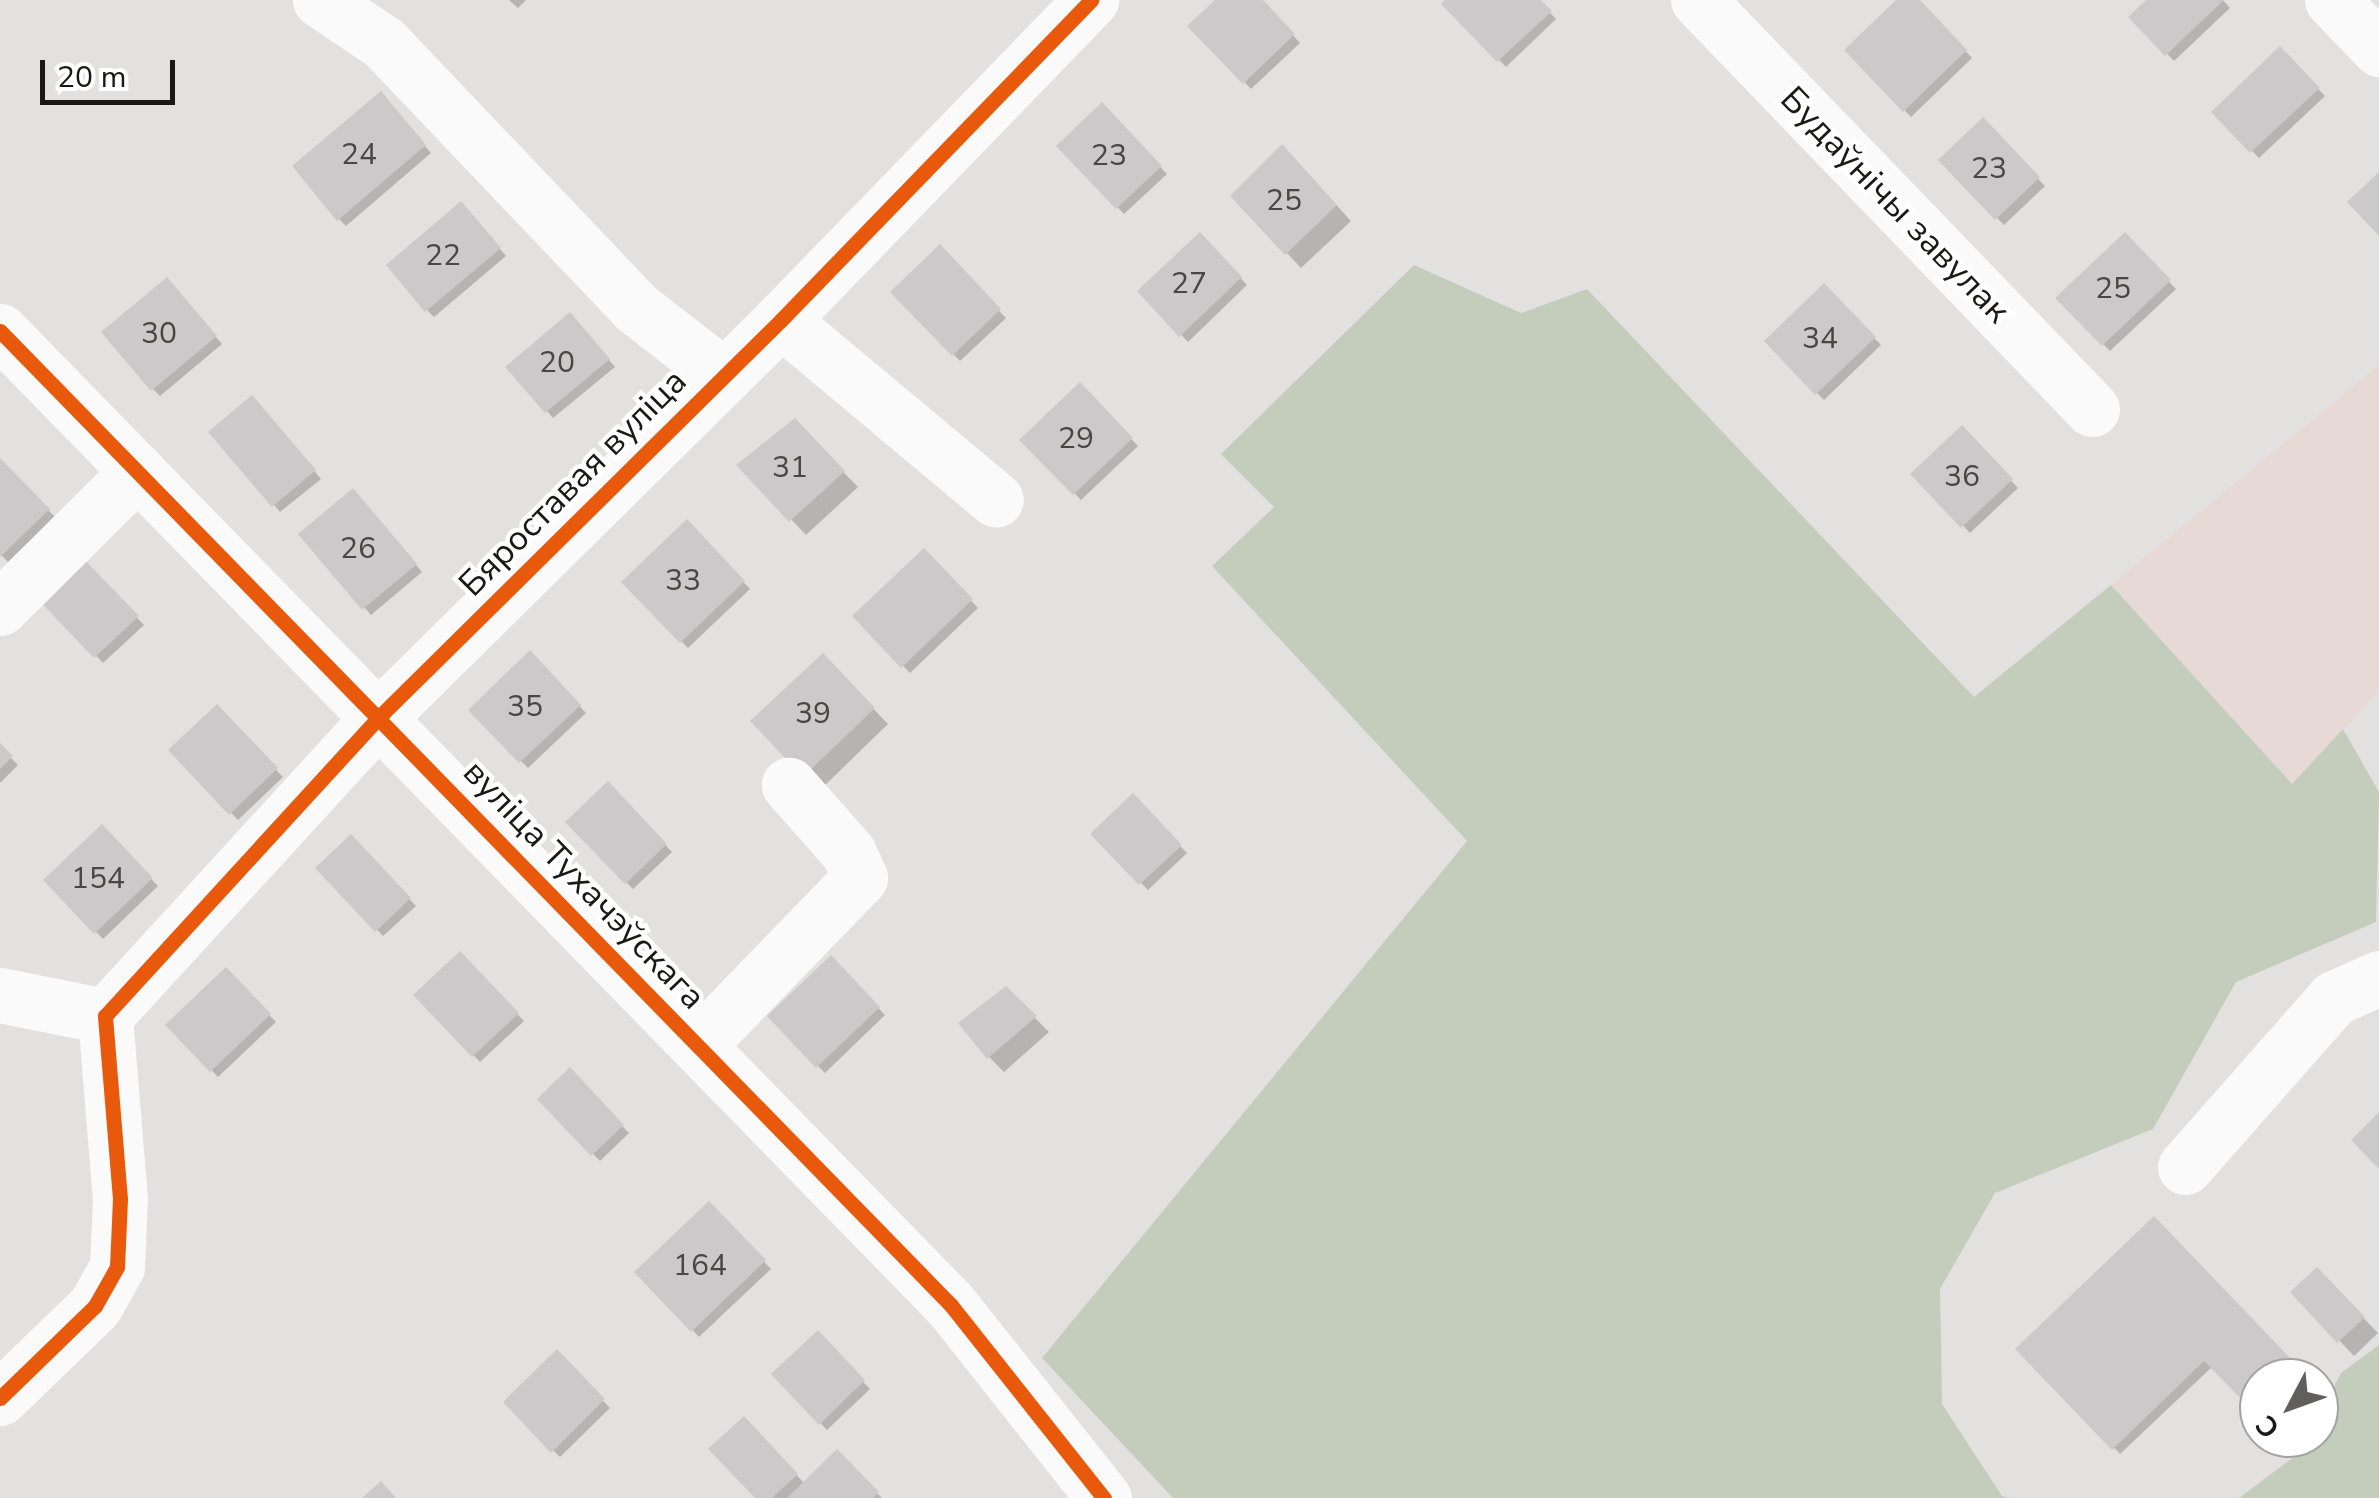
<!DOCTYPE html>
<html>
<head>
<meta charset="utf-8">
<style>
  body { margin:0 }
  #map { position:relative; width:2379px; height:1498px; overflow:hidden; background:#e3e1e0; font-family:"Nunito Sans",sans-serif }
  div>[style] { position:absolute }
  .industrial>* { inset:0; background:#e7d9d5 }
  .green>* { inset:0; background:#c4cdbb }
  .shadow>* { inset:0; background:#0003 }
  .building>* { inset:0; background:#cbc9c9 }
  .minor>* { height:55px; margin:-27.5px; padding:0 27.5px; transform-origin:27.5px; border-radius:27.5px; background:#fbfafa }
  .cycleway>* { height:15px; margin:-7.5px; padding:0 7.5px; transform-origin:7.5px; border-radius:7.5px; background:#e8590c }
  span { translate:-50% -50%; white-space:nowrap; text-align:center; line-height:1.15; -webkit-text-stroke:9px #fff; paint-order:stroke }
  .number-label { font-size:30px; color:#484746 }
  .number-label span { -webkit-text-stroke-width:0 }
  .street-label { font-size:35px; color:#1a1918 }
  .north { position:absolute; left:2239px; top:1358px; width:100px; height:100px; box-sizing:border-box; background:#fff; border:2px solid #a3a3a3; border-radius:50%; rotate:229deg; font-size:28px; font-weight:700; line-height:40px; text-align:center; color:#1a1918 }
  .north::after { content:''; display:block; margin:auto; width:35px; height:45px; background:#605f5e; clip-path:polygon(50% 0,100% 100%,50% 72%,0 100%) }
  .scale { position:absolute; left:40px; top:60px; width:135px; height:45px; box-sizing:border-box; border:5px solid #1a1918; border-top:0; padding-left:12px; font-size:30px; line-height:35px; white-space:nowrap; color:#1a1918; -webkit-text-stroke:8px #fff; paint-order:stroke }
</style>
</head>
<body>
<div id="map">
  <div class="industrial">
    <i style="clip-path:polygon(2379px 365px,2379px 691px,2293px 785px,2111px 585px)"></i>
  </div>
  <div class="green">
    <i style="clip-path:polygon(1414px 265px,1521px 313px,1587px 289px,1974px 697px,2111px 585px,2292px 784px,2343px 729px,2379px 792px,2376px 922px,2236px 982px,2153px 1129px,1995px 1193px,1940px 1289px,1942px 1404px,2002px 1496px,2010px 1498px,1173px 1498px,1042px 1358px,1467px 841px,1212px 566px,1274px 507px,1221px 454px)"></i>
    <i style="clip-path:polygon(2379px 1345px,2379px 1498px,2239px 1498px,2299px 1453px,2306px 1438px,2319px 1438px,2319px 1414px,2341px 1373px)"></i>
  </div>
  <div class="shadow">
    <i style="clip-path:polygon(509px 0,526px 0,518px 8px)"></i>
    <i style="clip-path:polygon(1218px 0,1260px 0,1300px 43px,1251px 89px,1191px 26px)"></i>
    <i style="clip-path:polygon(1448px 0,1538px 0,1556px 19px,1506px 67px,1444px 4px)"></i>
    <i style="clip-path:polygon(1900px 0,1917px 0,1972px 58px,1911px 117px,1847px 50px)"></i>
    <i style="clip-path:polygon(2149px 0,2223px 0,2230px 8px,2174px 61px,2131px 17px)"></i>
    <i style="clip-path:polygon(2280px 50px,2325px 96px,2259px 158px,2215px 112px)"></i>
    <i style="clip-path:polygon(387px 101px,431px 153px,346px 226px,339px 219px)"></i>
    <i style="clip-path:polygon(1102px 106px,1167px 174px,1124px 214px,1059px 146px)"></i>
    <i style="clip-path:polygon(1983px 121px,2045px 186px,2004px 225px,1941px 160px)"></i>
    <i style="clip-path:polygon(1297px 162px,1351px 221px,1301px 268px,1287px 253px)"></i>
    <i style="clip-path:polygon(468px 211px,506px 256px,434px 317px,427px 310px)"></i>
    <i style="clip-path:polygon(1200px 235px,1247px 285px,1188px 342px,1140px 291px)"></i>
    <i style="clip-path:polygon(2124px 236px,2176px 289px,2110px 351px,2059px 298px)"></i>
    <i style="clip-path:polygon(940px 248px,1006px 318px,960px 361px,894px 292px)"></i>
    <i style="clip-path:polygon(173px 287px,222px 344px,160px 396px,153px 389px)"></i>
    <i style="clip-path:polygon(1824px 287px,1881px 345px,1824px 400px,1767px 341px)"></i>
    <i style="clip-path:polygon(576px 322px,615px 367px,553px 418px,509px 367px)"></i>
    <i style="clip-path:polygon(1080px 386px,1138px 446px,1081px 500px,1023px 440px)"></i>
    <i style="clip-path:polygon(259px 405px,321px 479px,280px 512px,212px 432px)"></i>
    <i style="clip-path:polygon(794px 422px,858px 487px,806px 535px,740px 465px)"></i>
    <i style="clip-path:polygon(1962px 429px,2018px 488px,1970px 533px,1914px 474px)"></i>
    <i style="clip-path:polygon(0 461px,55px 517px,8px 562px,0 554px)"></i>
    <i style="clip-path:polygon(359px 498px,422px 572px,371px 615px,301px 534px)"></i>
    <i style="clip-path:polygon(687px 522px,750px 589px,688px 648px,624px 582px)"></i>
    <i style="clip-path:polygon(924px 551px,978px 608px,910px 673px,856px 616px)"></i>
    <i style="clip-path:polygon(76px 554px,144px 625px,103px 663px,36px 593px)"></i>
    <i style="clip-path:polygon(530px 654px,586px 713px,528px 768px,471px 710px)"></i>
    <i style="clip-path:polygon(823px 657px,888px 724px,820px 790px,754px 721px)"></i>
    <i style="clip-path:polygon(217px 708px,283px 777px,238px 820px,172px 751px)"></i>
    <i style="clip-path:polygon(0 747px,18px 765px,0 783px)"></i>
    <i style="clip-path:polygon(608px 784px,672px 852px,633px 889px,568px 822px)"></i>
    <i style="clip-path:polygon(1133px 797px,1187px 853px,1148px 890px,1093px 834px)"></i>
    <i style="clip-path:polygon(102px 827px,158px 886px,103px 939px,46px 880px)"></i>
    <i style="clip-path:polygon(351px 838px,416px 906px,383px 936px,319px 869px)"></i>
    <i style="clip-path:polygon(460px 955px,524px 1021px,480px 1062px,417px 995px)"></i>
    <i style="clip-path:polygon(831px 958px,885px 1015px,825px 1073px,770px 1016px)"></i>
    <i style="clip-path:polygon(226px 970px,276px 1022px,218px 1077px,169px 1025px)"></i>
    <i style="clip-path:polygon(1006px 989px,1049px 1032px,1004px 1072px,989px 1057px)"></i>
    <i style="clip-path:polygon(570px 1071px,629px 1133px,600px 1161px,540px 1100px)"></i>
    <i style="clip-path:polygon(709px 1204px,771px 1269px,699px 1337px,638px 1272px)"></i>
    <i style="clip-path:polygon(2154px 1219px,2298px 1370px,2289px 1378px,2259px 1378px,2255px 1410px,2213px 1366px,2120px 1454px,2019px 1349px)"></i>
    <i style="clip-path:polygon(2317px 1270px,2378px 1333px,2354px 1356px,2293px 1292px)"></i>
    <i style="clip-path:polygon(817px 1334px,870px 1389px,827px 1430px,774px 1374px)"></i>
    <i style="clip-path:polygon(557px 1353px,610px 1408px,560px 1457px,506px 1402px)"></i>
    <i style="clip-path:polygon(744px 1419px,805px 1484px,837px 1453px,882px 1498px,758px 1498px)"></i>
  </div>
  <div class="building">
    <i style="clip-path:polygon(1215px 0,1263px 0,1295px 34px,1243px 84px,1187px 26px)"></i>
    <i style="clip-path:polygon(1445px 0,1541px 0,1552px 11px,1497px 62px,1441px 4px)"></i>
    <i style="clip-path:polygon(1896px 0,1920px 0,1967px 50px,1903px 112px,1844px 50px)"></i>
    <i style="clip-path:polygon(2146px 0,2224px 0,2165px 56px,2128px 17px)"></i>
    <i style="clip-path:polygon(2280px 46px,2320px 88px,2250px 153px,2211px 112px)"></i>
    <i style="clip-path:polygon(381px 91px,426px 145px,337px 221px,292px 166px)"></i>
    <i style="clip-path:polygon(1102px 102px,1162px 166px,1116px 209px,1056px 146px)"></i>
    <i style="clip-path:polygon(1983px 117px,2040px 177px,1995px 220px,1938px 160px)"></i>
    <i style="clip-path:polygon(1282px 144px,1337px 205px,1285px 255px,1230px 196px)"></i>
    <i style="clip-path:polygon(2379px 172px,2379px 236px,2347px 202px)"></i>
    <i style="clip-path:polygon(461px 201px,501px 248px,425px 312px,386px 265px)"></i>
    <i style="clip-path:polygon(1200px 232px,1242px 277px,1179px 337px,1137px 291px)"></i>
    <i style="clip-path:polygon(2125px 232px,2171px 280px,2102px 346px,2055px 298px)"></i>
    <i style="clip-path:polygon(940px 244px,1001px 309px,952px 356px,890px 292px)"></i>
    <i style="clip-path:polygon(167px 277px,217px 336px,151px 391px,101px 332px)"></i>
    <i style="clip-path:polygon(1824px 283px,1876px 337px,1815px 395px,1764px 341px)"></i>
    <i style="clip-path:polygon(570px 312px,610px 359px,545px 413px,505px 367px)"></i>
    <i style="clip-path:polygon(1080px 382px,1133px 438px,1073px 495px,1019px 440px)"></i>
    <i style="clip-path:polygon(252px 395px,316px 470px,272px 507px,208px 432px)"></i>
    <i style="clip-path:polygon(795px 418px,845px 471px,789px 522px,736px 465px)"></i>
    <i style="clip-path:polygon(1962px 425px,2013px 479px,1961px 528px,1910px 474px)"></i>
    <i style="clip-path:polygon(0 458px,50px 509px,0 557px)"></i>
    <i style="clip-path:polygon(353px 488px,417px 564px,362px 610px,298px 534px)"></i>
    <i style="clip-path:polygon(687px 519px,745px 581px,680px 643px,621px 582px)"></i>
    <i style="clip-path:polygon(924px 548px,973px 599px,901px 668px,852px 616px)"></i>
    <i style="clip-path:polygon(76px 551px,139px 616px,94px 658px,32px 593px)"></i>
    <i style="clip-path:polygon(530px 650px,581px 705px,519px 763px,468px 710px)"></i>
    <i style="clip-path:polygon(823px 653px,875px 708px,803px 777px,750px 721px)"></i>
    <i style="clip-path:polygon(217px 704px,278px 768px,229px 815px,168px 750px)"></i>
    <i style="clip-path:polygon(0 743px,13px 756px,0 769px)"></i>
    <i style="clip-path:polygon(608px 781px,667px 844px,625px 884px,565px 822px)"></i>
    <i style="clip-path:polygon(1133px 793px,1182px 845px,1139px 885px,1090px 834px)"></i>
    <i style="clip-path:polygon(102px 824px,153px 878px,94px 934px,43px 880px)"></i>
    <i style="clip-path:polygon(351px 834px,411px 898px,375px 932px,315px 868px)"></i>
    <i style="clip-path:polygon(460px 951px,519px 1013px,472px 1057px,413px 995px)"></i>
    <i style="clip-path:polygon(831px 955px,880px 1007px,816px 1068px,767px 1016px)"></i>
    <i style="clip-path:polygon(226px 967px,271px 1014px,210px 1072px,165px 1025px)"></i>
    <i style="clip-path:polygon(1006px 986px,1037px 1016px,987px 1059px,958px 1023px)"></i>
    <i style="clip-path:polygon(570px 1067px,624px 1125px,591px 1156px,537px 1099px)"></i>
    <i style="clip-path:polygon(2379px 1112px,2379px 1169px,2351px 1140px)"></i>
    <i style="clip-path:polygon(709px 1201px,766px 1260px,691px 1332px,634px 1272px)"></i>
    <i style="clip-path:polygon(2154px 1216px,2293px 1361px,2276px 1378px,2259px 1378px,2259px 1394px,2247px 1405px,2204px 1361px,2112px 1450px,2015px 1349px)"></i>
    <i style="clip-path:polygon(2317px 1267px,2365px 1317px,2337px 1343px,2290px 1292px)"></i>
    <i style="clip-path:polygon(818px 1330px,865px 1380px,819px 1425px,771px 1374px)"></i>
    <i style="clip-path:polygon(557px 1349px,605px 1399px,551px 1453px,503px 1402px)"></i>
    <i style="clip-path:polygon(744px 1416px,798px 1474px,772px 1498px,755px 1498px,708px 1449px)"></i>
    <i style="clip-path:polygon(837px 1449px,879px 1492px,873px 1498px,787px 1498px)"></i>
    <i style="clip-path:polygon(381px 1481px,396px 1498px,362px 1498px)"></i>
  </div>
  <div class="minor">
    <i style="left:320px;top:0;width:77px;rotate:33.9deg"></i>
    <i style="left:384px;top:43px;width:364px;rotate:46.4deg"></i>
    <i style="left:635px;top:307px;width:113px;rotate:37.8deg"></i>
    <i style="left:1698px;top:0;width:568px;rotate:46.07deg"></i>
    <i style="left:2332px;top:0;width:68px;rotate:46.2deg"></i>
    <i style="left:781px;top:320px;width:280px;rotate:39.9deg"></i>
    <i style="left:0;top:331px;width:1360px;rotate:45.69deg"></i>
    <i style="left:950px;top:1304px;width:248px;rotate:51.6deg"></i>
    <i style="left:0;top:608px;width:194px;rotate:-44.8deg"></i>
    <i style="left:0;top:995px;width:107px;rotate:11.3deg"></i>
    <i style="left:105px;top:1016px;width:406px;rotate:-47.5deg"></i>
    <i style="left:379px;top:717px;width:565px;rotate:-44.64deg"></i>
    <i style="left:781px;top:320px;width:446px;rotate:-45.9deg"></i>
    <i style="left:698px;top:1045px;width:233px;rotate:-45.9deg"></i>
    <i style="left:860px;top:878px;width:27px;rotate:-114deg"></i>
    <i style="left:849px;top:853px;width:91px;rotate:-131.4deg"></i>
    <i style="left:2185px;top:1167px;width:225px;rotate:-48.6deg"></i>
    <i style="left:2334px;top:998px;width:49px;rotate:-24deg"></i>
    <i style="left:0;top:1398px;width:132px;rotate:-44.1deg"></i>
    <i style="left:95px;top:1306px;width:45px;rotate:-60.6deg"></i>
    <i style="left:117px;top:1267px;width:68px;rotate:-87.5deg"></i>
    <i style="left:120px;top:1199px;width:184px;rotate:-94.7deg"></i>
  </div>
  <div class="cycleway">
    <i style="left:0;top:331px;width:1360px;rotate:45.69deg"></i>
    <i style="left:950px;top:1304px;width:248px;rotate:51.6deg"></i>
    <i style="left:0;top:1398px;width:132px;rotate:-44.1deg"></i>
    <i style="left:95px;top:1306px;width:45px;rotate:-60.6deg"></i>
    <i style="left:117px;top:1267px;width:68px;rotate:-87.5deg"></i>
    <i style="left:120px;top:1199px;width:184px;rotate:-94.7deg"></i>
    <i style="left:105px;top:1016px;width:406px;rotate:-47.5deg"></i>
    <i style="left:379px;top:717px;width:565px;rotate:-44.64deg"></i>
    <i style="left:781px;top:320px;width:446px;rotate:-45.9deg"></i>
  </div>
  <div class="number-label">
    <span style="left:359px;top:155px">24</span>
    <span style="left:1109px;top:156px">23</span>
    <span style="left:1989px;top:169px">23</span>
    <span style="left:1284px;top:201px">25</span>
    <span style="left:443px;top:256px">22</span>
    <span style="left:1189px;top:284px">27</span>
    <span style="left:2113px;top:289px">25</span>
    <span style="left:159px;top:334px">30</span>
    <span style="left:1820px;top:339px">34</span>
    <span style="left:557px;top:363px">20</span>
    <span style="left:1076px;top:439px">29</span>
    <span style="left:790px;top:468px">31</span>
    <span style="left:1962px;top:477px">36</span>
    <span style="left:358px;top:549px">26</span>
    <span style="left:683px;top:581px">33</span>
    <span style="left:525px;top:707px">35</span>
    <span style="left:813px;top:714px">39</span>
    <span style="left:98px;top:879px">154</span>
    <span style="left:700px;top:1266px">164</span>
  </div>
  <div class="street-label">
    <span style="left:1895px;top:205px;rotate:46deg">Будаўнічы завулак</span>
    <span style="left:573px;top:483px;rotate:-45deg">Бяроставая вуліца</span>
    <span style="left:584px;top:885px;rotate:46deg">вуліца Тухачэўскага</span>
  </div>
  <div class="north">С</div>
  <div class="scale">20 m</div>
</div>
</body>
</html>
